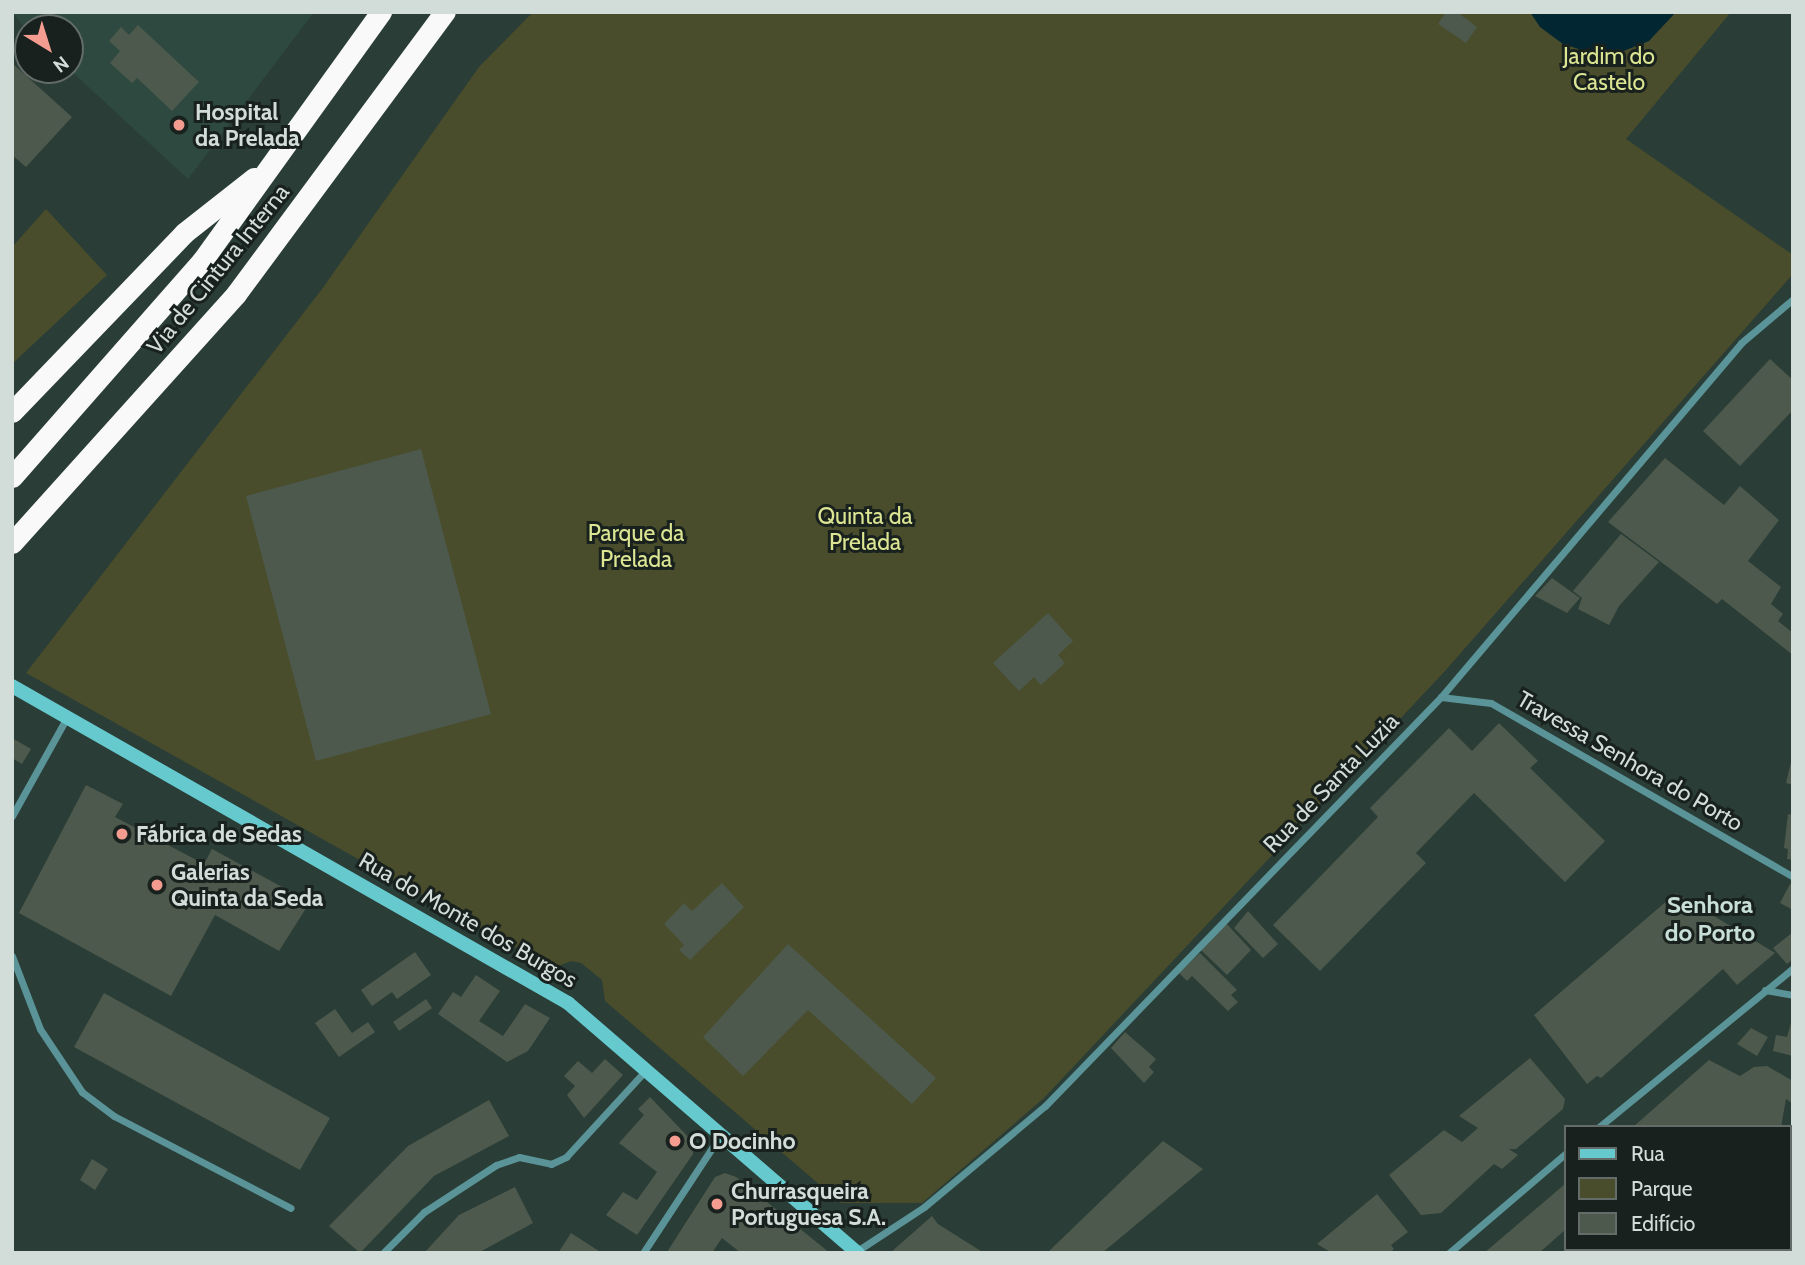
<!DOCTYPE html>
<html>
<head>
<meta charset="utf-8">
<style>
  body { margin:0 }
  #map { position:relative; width:1805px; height:1265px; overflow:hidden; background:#2a3d36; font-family:Cabin,sans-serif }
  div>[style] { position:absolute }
  .built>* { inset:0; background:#2d4940 }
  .green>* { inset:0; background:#494d2b }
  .water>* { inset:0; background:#032633 }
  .building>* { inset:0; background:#4d594c }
  .minor>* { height:7px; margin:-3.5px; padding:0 3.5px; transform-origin:3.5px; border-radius:3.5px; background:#5a9498 }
  .secondary>* { height:14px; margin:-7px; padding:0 7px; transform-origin:7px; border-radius:7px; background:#66c9ce }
  .motorway>* { height:21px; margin:-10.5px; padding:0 10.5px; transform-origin:10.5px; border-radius:10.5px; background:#f9f9f9 }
  .dots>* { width:19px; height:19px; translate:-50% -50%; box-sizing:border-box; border:4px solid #19211e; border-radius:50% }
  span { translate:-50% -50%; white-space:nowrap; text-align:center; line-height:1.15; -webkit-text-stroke:6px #19211e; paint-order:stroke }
  .park-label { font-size:23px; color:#dbe592 }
  .poi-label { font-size:23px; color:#d2ddd9; font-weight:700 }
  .left { translate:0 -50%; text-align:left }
  .street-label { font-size:23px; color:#d2ddd9 }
  .neighbourhood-label { font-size:24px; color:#c8dfd7; font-weight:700 }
  .frame { position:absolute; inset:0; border:14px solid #d2ddd9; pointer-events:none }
  .legend { position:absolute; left:1564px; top:1125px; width:228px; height:126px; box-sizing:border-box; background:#19211e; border:2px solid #636c69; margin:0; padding:9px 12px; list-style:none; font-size:21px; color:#d2ddd9 }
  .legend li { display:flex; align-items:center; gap:14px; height:35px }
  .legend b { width:35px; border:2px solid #636c69 }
  .north { position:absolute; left:14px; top:14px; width:70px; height:70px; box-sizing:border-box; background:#19211e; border:2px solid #636c69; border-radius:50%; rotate:142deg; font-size:19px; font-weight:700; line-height:28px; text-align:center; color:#d2ddd9 }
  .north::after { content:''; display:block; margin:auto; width:24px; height:32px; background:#f59c91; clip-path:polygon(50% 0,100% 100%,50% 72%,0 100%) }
</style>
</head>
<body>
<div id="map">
  <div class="built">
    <i style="clip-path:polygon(12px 12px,314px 12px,188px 179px,70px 70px,70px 28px,28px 28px,28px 32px)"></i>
  </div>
  <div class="green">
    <i style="clip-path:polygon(533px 12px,1731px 12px,1626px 139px,1793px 255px,1793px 274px,1445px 671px,1044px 1098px,922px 1203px,841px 1203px,605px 1001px,602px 980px,581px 963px,571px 961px,553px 968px,26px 673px,322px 289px,479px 67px)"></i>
    <i style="clip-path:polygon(46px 209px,107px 275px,12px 364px,12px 247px)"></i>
  </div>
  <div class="water">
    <i style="clip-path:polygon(1530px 12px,1676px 12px,1649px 41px,1621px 52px,1591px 53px,1563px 44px,1540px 27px)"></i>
  </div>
  <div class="building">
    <i style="clip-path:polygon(1446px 12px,1457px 12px,1477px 27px,1466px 43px,1438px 24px)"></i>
    <i style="clip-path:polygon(138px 25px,199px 82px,172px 111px,137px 78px,132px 83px,110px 63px,120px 51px,109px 41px,121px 27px,129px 35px)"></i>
    <i style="clip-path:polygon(12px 63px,72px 117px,26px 167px,12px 155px)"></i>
    <i style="clip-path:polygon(1770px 359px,1793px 380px,1793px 410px,1740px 466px,1703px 431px)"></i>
    <i style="clip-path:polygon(421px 449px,491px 714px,316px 761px,246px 496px)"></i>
    <i style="clip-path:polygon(1665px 458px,1724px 505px,1740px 486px,1779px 520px,1748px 561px,1781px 587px,1771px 604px,1783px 614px,1778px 621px,1793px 633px,1793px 655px,1722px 599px,1717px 604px,1608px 522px)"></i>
    <i style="clip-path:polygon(1621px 534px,1659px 562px,1619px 606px,1609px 625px,1578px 609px,1582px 598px,1573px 591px)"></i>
    <i style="clip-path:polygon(1552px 578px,1580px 598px,1567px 613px,1535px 596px)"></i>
    <i style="clip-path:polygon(1048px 613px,1073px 641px,1058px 655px,1065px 663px,1041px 685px,1034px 677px,1019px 691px,993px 663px)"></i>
    <i style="clip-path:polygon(1499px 723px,1538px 761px,1530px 768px,1605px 841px,1565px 882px,1474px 793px,1416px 853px,1426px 863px,1320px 971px,1273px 925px,1378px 817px,1370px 808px,1449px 728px,1472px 751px)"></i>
    <i style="clip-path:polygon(12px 738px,31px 749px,22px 764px,12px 758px)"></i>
    <i style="clip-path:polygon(1792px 758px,1793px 758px,1793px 785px,1786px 783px)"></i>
    <i style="clip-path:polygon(86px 785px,123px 804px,115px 817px,204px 864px,212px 849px,310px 902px,279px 951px,215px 915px,171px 996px,19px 913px)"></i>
    <i style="clip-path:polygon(1788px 814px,1793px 815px,1793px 860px,1787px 859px,1788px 849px,1784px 848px)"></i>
    <i style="clip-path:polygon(722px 883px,744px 907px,690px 960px,679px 950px,684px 945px,664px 924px,684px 903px,692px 911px)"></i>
    <i style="clip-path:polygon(1790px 884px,1793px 885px,1793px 910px,1780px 903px)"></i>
    <i style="clip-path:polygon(1676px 893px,1775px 953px,1737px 985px,1723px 969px,1601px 1078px,1597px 1076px,1587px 1084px,1534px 1015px)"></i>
    <i style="clip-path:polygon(1248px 911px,1278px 944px,1263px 958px,1234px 928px)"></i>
    <i style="clip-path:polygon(1226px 923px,1251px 950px,1227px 975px,1201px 950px)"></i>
    <i style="clip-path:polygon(1793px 932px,1793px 959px,1787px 964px,1773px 948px)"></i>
    <i style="clip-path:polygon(788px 944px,936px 1078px,912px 1104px,808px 1010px,743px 1076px,703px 1037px)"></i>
    <i style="clip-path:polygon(415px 952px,431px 975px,397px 999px,392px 992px,372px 1006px,361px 990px)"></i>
    <i style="clip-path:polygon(1200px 953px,1237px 990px,1231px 995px,1238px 1002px,1228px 1011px,1192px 976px,1187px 981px,1179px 973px)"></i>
    <i style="clip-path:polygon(476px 975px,500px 991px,479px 1021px,503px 1036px,525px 1004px,550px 1018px,528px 1051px,507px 1062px,438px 1014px,453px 992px,461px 997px)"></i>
    <i style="clip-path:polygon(104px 993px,330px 1118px,300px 1170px,74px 1047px)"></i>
    <i style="clip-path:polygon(426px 999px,432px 1008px,399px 1031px,393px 1022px)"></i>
    <i style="clip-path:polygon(335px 1009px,352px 1033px,368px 1022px,375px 1032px,339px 1057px,315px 1023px)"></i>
    <i style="clip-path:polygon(1793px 1016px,1793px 1056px,1773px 1051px,1776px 1035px,1787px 1037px)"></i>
    <i style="clip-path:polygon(1751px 1028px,1768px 1037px,1757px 1056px,1737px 1044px)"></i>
    <i style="clip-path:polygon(1125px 1032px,1156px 1059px,1149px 1067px,1154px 1072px,1144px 1083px,1111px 1048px)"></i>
    <i style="clip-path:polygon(1530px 1058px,1565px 1099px,1563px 1109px,1516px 1149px,1509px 1149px,1518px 1155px,1502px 1169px,1494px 1164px,1441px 1213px,1421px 1215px,1389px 1175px,1444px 1130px,1462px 1142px,1478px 1128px,1459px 1116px)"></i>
    <i style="clip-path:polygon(605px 1059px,623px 1075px,584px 1118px,567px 1095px,575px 1086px,564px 1076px,578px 1061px,592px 1073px)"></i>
    <i style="clip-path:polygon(1709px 1060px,1740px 1076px,1754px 1067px,1767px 1066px,1793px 1081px,1793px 1104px,1786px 1099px,1781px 1127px,1633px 1127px)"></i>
    <i style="clip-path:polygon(650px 1097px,694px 1143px,693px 1154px,637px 1235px,606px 1215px,623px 1192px,637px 1200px,657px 1172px,619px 1143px,644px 1115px,638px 1109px)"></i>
    <i style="clip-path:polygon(489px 1100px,509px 1136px,434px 1176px,360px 1253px,329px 1226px,408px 1146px)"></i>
    <i style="clip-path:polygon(1163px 1141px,1203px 1169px,1102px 1253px,1047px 1253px)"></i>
    <i style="clip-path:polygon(92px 1159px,108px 1169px,95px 1190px,80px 1180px)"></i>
    <i style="clip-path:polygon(725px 1173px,736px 1177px,830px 1253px,741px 1253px,722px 1238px,712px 1253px,667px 1252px,715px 1177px)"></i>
    <i style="clip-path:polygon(1565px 1184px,1565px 1230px,1539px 1253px,1484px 1253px)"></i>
    <i style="clip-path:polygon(515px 1187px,533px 1223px,478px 1253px,424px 1253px,459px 1215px)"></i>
    <i style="clip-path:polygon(1377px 1194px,1408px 1232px,1391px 1245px,1394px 1249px,1390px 1253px,1332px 1253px,1317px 1244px)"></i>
    <i style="clip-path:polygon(932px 1216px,938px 1224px,984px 1253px,890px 1253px)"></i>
    <i style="clip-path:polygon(571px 1233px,602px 1253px,558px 1253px)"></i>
    <i style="clip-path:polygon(1717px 1249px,1755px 1249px,1716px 1253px)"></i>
  </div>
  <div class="minor">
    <i style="left:1441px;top:697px;width:50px;rotate:6.8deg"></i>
    <i style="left:1491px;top:703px;width:349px;rotate:29.9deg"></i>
    <i style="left:12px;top:816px;width:113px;rotate:-60.9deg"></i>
    <i style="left:12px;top:956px;width:78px;rotate:69deg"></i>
    <i style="left:40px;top:1029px;width:76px;rotate:56.3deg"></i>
    <i style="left:82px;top:1092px;width:40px;rotate:37deg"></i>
    <i style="left:114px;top:1116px;width:199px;rotate:27.5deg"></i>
    <i style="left:1765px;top:990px;width:28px;rotate:10deg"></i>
    <i style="left:1599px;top:1127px;width:251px;rotate:-39.3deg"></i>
    <i style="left:1789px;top:1167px;width:17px;rotate:-77deg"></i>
    <i style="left:857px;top:1251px;width:80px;rotate:-33.3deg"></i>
    <i style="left:924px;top:1207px;width:158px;rotate:-39.9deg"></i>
    <i style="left:1045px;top:1106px;width:569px;rotate:-45.93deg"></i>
    <i style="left:1441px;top:697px;width:464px;rotate:-49.7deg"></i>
    <i style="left:1741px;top:343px;width:68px;rotate:-40.2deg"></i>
    <i style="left:383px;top:1253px;width:58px;rotate:-45deg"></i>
    <i style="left:424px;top:1212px;width:86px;rotate:-33.1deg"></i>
    <i style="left:496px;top:1165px;width:24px;rotate:-19deg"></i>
    <i style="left:519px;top:1157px;width:33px;rotate:12deg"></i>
    <i style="left:551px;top:1164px;width:17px;rotate:-25deg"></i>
    <i style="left:566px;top:1157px;width:120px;rotate:-47.4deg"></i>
    <i style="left:643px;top:1253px;width:140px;rotate:-56.7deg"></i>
    <i style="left:1449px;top:1253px;width:153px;rotate:-40.5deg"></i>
    <i style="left:1772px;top:1253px;width:4px;rotate:-90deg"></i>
  </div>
  <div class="secondary">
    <i style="left:12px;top:686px;width:640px;rotate:29.69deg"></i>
    <i style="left:568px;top:1003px;width:383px;rotate:40.8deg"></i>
  </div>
  <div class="motorway">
    <i style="left:12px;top:412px;width:248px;rotate:-46.1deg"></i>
    <i style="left:184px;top:233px;width:89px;rotate:-38.2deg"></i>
    <i style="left:12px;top:477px;width:288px;rotate:-48.7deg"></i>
    <i style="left:202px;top:261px;width:307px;rotate:-54.3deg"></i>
    <i style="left:12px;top:543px;width:335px;rotate:-48deg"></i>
    <i style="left:236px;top:294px;width:351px;rotate:-53.5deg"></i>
  </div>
  <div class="dots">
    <i style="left:179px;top:125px;background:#f59c91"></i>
    <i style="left:122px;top:834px;background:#f59c91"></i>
    <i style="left:157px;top:885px;background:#f59c91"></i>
    <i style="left:675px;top:1141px;background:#f59c91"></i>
    <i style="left:717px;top:1204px;background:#f59c91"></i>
  </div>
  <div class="park-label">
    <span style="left:1609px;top:69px">Jardim do<br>Castelo</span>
    <span style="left:865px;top:529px">Quinta da<br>Prelada</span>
    <span style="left:636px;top:546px">Parque da<br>Prelada</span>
  </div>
  <div class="poi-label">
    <span class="left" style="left:195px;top:125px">Hospital<br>da Prelada</span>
    <span class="left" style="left:136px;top:834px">Fábrica de Sedas</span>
    <span class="left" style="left:171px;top:885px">Galerias<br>Quinta da Seda</span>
    <span class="left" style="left:689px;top:1141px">O Docinho</span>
    <span class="left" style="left:731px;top:1204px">Churrasqueira<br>Portuguesa S.A.</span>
  </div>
  <div class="street-label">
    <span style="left:218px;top:269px;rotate:-51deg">Via de Cintura Interna</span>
    <span style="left:1630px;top:761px;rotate:30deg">Travessa Senhora do Porto</span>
    <span style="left:1331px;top:783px;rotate:-46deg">Rua de Santa Luzia</span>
    <span style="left:468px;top:920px;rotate:30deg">Rua do Monte dos Burgos</span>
  </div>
  <div class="neighbourhood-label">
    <span style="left:1710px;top:919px">Senhora<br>do Porto</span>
  </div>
  <div class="frame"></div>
  <ul class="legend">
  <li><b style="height:9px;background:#66c9ce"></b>Rua</li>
  <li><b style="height:19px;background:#494d2b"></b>Parque</li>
  <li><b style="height:19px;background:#4d594c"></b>Edifício</li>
  </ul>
  <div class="north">N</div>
</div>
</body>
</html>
